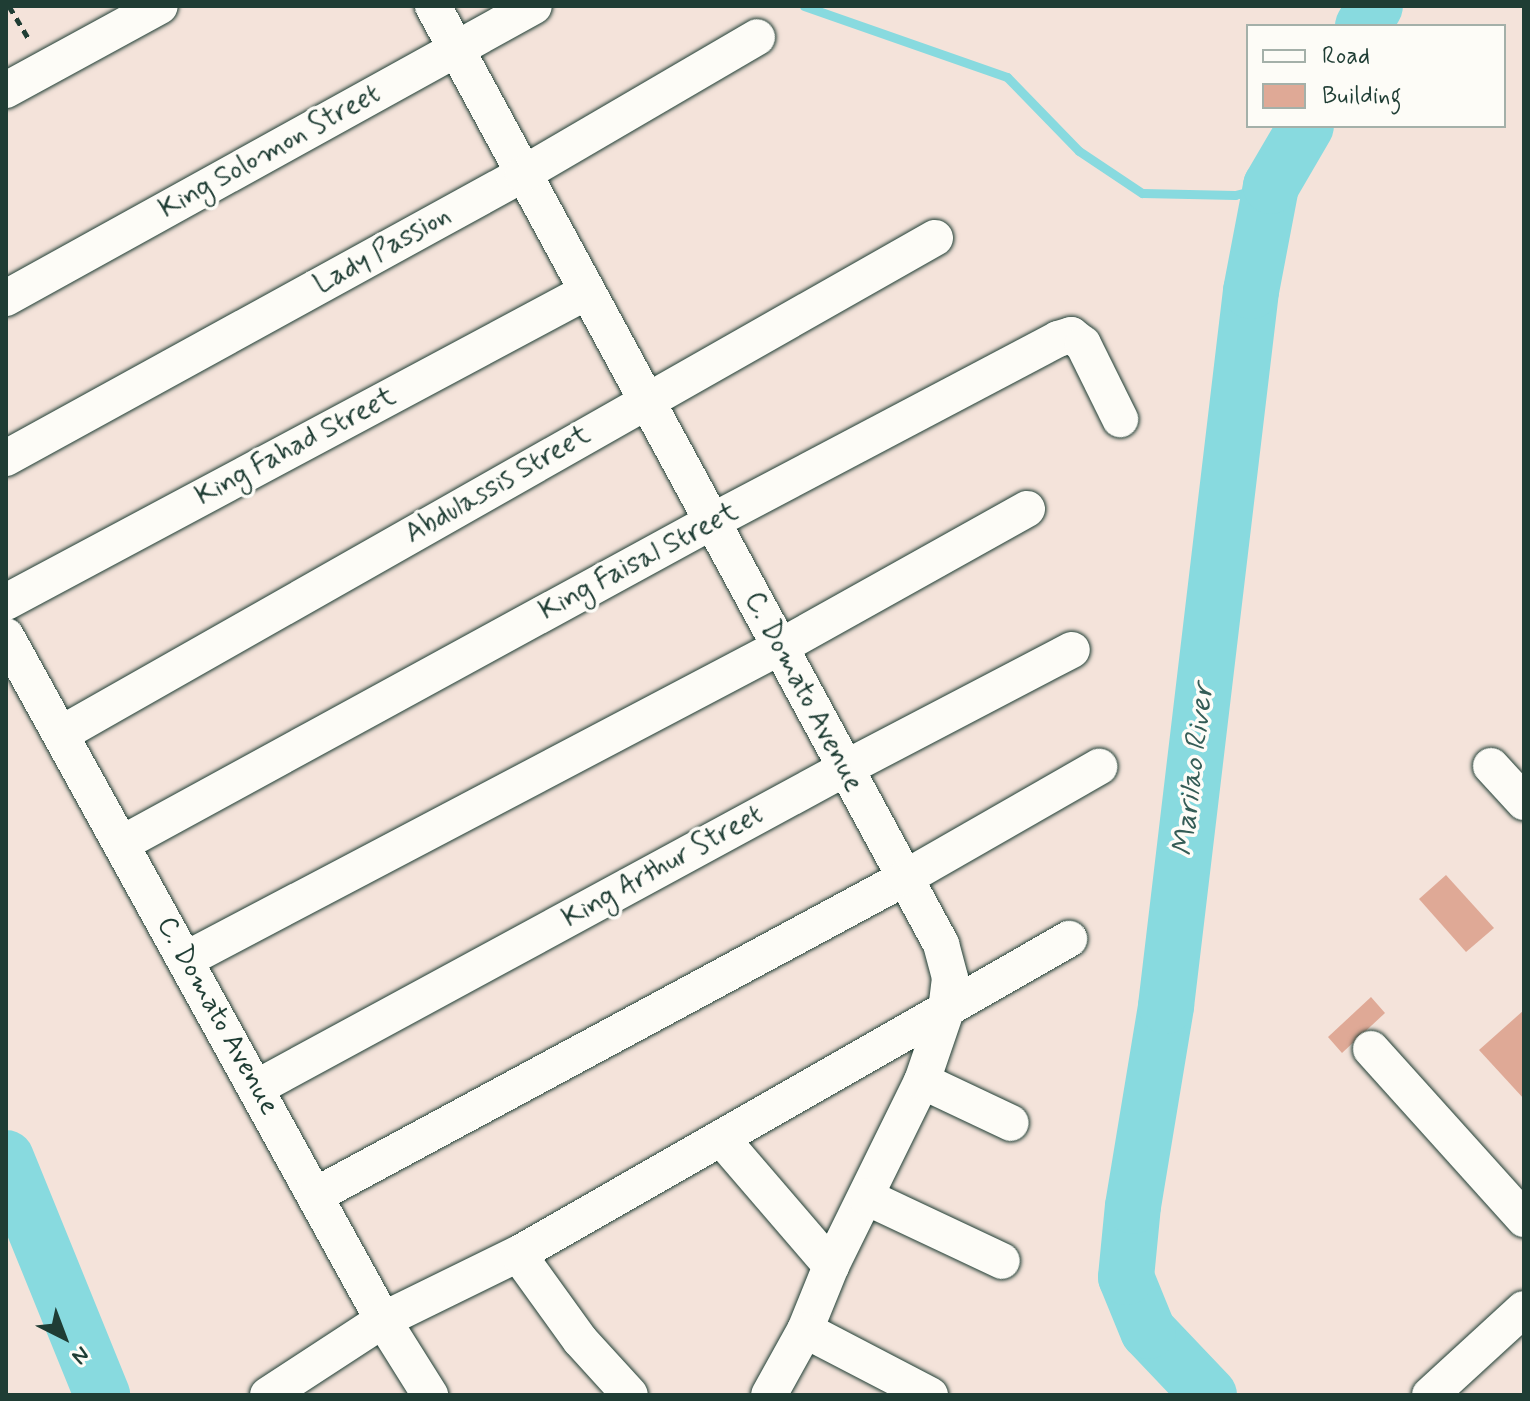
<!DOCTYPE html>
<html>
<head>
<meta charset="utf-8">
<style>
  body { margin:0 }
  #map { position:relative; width:1530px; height:1401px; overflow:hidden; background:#f4e3da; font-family:Mynerve,sans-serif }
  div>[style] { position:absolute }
  .stream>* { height:9px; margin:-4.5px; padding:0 4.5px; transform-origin:4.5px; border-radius:4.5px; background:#88dadf }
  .river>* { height:56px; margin:-28px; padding:0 28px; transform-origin:28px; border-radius:28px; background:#88dadf }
  .building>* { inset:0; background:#dfa996 }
  .path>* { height:5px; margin-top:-2.5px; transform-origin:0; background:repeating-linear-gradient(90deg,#1f3d34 0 8px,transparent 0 14px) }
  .roads { filter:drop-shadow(0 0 2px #1f3d34) drop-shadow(0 0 2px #1f3d34) }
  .minor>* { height:36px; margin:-18px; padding:0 18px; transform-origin:18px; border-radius:18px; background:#fdfcf7 }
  span { translate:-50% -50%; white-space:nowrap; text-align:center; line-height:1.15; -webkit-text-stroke:7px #fdfcf7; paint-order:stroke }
  .street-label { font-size:28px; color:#1f3d34 }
  .water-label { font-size:30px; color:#345c56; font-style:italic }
  .frame { position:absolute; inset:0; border:8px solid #1f3d34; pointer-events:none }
  .legend { position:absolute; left:1246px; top:24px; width:260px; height:104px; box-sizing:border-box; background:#fdfcf7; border:2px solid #a4b0a9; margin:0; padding:10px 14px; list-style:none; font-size:24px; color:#1f3d34 }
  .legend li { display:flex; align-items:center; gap:16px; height:40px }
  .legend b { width:40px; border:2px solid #a4b0a9 }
  .north { position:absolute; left:24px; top:1297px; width:80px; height:80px; -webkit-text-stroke:6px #fdfcf7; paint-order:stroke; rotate:138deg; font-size:22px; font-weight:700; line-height:32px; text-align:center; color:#1f3d34 }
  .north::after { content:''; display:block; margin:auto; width:28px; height:36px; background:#1f3d34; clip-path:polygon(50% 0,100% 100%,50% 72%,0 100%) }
</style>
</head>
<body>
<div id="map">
  <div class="stream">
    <i style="left:804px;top:6px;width:215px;rotate:19.3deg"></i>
    <i style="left:1007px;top:77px;width:103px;rotate:45.8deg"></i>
    <i style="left:1079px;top:151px;width:76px;rotate:33.7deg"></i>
    <i style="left:1142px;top:193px;width:93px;rotate:1.2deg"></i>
    <i style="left:1235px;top:195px;width:37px;rotate:-14deg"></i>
  </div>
  <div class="river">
    <i style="left:1363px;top:26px;width:23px;rotate:-59deg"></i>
    <i style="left:6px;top:1158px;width:256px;rotate:67.9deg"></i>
    <i style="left:1209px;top:1395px;width:88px;rotate:-133.6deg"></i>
    <i style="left:1148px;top:1331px;width:58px;rotate:-112.2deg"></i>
    <i style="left:1126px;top:1277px;width:71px;rotate:-84.4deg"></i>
    <i style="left:1133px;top:1206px;width:203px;rotate:-80.6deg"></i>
    <i style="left:1166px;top:1006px;width:720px;rotate:-83.22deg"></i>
    <i style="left:1251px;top:291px;width:107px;rotate:-79.2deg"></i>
    <i style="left:1271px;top:186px;width:69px;rotate:-59.7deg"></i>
  </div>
  <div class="building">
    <i style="clip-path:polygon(1446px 875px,1494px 928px,1466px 952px,1419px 899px)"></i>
    <i style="clip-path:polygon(1371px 997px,1385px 1013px,1342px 1053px,1328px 1037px)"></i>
    <i style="clip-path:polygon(1524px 1010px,1524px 1099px,1479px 1050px)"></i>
  </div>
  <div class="path">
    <i style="left:9px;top:6px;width:39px;rotate:59deg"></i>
  </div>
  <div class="roads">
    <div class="minor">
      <i style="left:433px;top:6px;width:1067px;rotate:61.56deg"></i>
      <i style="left:941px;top:944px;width:35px;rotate:75deg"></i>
      <i style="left:950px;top:978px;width:33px;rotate:97deg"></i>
      <i style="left:946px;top:1011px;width:74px;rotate:108.9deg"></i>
      <i style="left:922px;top:1081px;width:206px;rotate:116.2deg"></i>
      <i style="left:831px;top:1266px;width:69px;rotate:112.1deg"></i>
      <i style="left:805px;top:1330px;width:74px;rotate:119deg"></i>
      <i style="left:6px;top:90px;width:175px;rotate:-28.6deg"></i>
      <i style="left:6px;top:298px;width:603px;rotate:-28.94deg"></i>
      <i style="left:6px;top:458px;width:590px;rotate:-28.78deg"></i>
      <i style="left:523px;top:174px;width:271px;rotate:-30.3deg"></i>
      <i style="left:6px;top:602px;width:658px;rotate:-28.12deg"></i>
      <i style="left:6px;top:636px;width:781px;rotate:61.14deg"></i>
      <i style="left:383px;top:1320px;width:89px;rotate:57.9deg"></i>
      <i style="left:61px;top:734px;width:1005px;rotate:-29.58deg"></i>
      <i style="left:1491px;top:766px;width:49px;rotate:47.5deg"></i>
      <i style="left:123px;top:843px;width:670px;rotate:-28.63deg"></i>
      <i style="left:711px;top:522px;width:392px;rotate:-27.8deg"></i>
      <i style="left:1058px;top:339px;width:14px;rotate:-17deg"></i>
      <i style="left:1071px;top:335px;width:15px;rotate:37deg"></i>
      <i style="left:1083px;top:344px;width:84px;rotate:63.7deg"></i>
      <i style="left:185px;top:960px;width:672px;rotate:-27.75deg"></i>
      <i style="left:780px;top:647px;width:283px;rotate:-29.2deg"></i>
      <i style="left:1371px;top:1049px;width:229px;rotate:48deg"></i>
      <i style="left:922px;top:1081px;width:98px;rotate:25.3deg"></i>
      <i style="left:256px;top:1088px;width:669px;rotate:-28.48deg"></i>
      <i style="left:844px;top:769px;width:257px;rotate:-27.6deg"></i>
      <i style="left:721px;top:1138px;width:169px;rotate:49.3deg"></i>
      <i style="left:316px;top:1195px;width:669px;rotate:-28.29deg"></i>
      <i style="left:905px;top:878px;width:224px;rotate:-29.8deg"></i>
      <i style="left:866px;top:1197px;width:150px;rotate:25.2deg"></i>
      <i style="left:518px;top:1254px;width:106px;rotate:54.2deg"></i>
      <i style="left:580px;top:1340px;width:74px;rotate:47.7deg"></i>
      <i style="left:805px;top:1330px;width:141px;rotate:27.5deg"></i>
      <i style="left:268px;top:1395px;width:137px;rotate:-33.1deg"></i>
      <i style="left:383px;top:1320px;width:150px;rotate:-26.1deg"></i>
      <i style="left:518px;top:1254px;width:635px;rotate:-29.76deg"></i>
      <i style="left:1430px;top:1395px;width:127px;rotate:-42.5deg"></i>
    </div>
  </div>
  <div class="street-label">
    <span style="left:270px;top:152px;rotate:-29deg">King Solomon Street</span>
    <span style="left:383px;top:251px;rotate:-29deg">Lady Passion</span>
    <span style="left:296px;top:447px;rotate:-28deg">King Fahad Street</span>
    <span style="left:498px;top:485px;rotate:-30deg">Abdulassis Street</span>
    <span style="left:639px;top:562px;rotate:-28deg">King Faisal Street</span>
    <span style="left:803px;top:692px;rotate:62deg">C. Domato Avenue</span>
    <span style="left:663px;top:867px;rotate:-29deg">King Arthur Street</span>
    <span style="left:217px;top:1016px;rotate:61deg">C. Domato Avenue</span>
  </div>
  <div class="water-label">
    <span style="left:1194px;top:770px;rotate:-83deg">Marilao River</span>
  </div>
  <div class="frame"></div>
  <ul class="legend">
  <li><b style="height:10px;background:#fdfcf7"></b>Road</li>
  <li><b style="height:22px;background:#dfa996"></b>Building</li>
  </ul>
  <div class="north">N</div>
</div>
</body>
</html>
